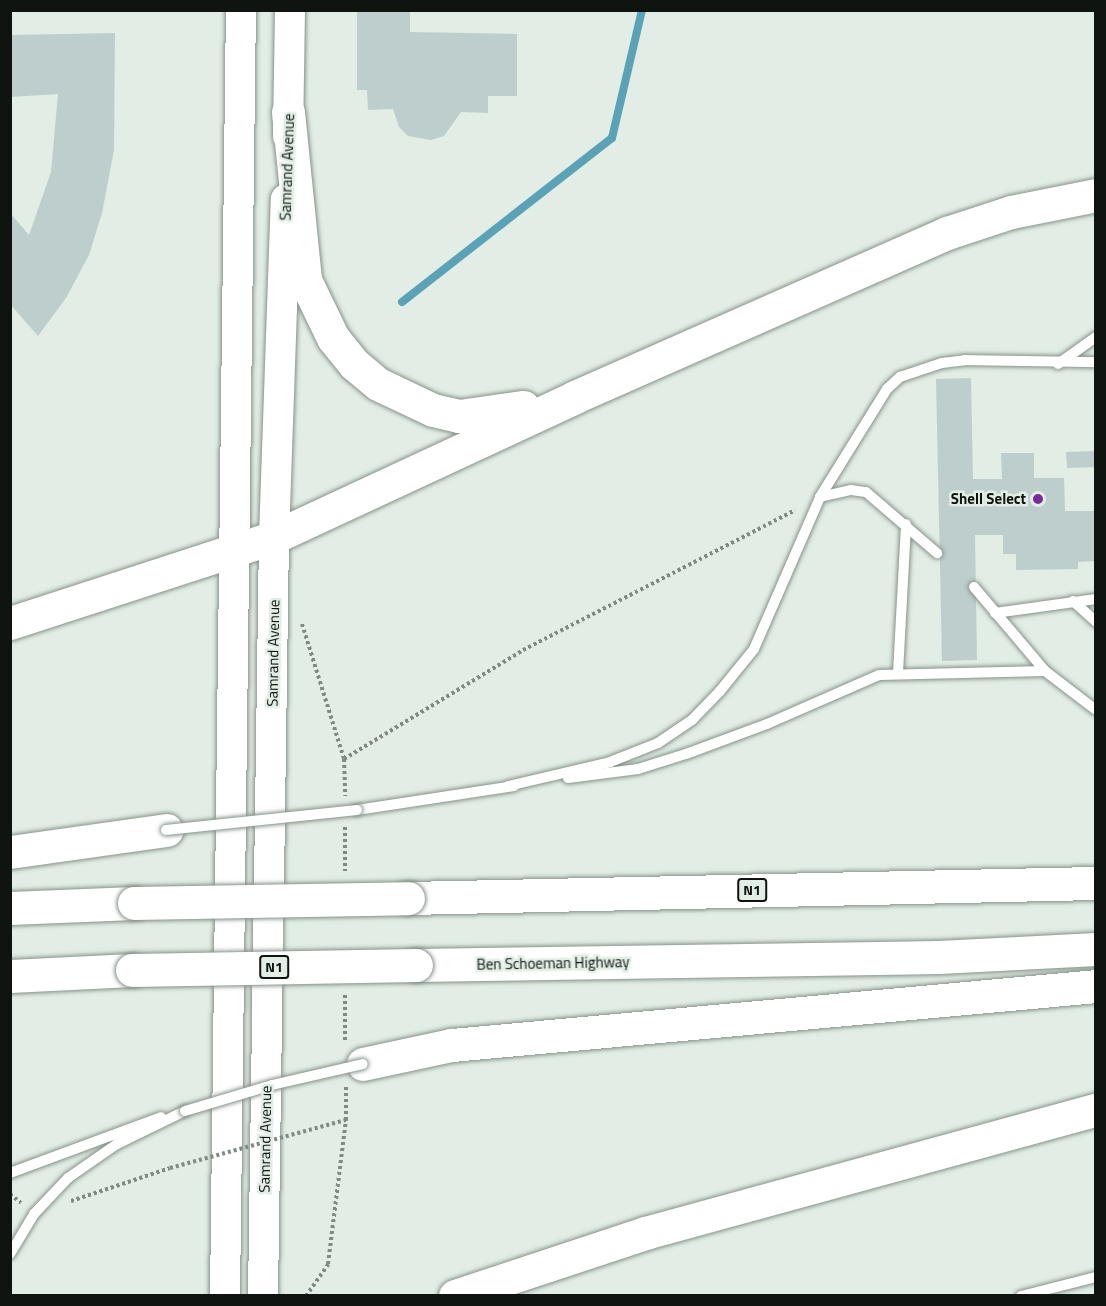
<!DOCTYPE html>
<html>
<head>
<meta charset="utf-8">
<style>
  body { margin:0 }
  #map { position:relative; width:1106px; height:1306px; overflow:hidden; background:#e1ede5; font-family:"Titillium Web",sans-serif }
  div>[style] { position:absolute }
  .stream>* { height:8px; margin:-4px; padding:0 4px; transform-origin:4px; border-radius:4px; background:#5ca2b7 }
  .building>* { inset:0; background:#bececc }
  .path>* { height:4px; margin-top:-2px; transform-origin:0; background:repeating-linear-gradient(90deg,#808983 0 3px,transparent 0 6px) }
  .roads { filter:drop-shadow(0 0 2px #87928a) drop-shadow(0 0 2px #87928a) }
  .service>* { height:10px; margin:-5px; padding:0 5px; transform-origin:5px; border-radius:5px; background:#fff }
  .secondary>* { height:30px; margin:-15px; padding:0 15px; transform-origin:15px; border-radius:15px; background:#fff }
  .motorway>* { height:33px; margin:-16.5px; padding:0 16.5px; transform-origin:16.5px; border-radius:16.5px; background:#fff }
  .path-bridge>* { height:4px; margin-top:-2px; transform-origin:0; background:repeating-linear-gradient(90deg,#808983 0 3px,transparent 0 6px) }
  .bridges { filter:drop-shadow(0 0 2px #87928a) drop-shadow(0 0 2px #87928a) }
  .service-bridge>* { height:10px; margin:-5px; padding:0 5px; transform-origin:5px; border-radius:5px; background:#fff }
  .motorway-bridge>* { height:33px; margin:-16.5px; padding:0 16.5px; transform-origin:16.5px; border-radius:16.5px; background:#fff }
  .dots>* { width:16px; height:16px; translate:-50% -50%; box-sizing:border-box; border:3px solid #e1ede5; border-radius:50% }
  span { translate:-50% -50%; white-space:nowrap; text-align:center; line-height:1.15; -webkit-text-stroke:5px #e1ede5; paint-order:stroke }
  .shield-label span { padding:2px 4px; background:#e1ede5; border:2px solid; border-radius:4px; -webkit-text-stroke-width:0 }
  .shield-label { font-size:14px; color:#0f1411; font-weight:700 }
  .street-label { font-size:15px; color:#0f1411 }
  .poi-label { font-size:15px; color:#0f1411; font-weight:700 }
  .right { translate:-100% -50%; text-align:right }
  .frame { position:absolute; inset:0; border:12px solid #0f1411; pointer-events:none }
</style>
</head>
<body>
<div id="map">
  <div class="stream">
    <i style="left:402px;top:302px;width:266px;rotate:-38deg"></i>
    <i style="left:612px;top:138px;width:131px;rotate:-76.8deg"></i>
  </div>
  <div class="building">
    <i style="clip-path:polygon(357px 10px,410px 10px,410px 32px,517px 34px,517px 96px,488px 96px,488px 113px,461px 112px,444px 136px,431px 140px,408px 136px,399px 127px,393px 109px,368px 110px,367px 90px,357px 90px)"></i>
    <i style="clip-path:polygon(115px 33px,114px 150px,102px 213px,89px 255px,66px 298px,38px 336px,10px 304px,10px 213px,29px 235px,51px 172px,58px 94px,10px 97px,10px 35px)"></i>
    <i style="clip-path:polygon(971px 378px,973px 479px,1002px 479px,1001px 453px,1034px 453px,1034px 478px,1064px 478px,1065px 511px,1096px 511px,1096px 561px,1078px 562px,1078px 569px,1016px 570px,1016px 554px,1003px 554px,1003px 535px,975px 535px,977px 660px,942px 661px,936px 379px)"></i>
    <i style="clip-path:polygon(1096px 451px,1096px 467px,1067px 468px,1066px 452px)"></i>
  </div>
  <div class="path">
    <i style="left:302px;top:624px;width:141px;rotate:72.7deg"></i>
    <i style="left:344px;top:759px;width:37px;rotate:88deg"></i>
    <i style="left:344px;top:759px;width:210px;rotate:-31.3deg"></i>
    <i style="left:523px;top:650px;width:306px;rotate:-27.2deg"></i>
    <i style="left:345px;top:827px;width:44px;rotate:90deg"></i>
    <i style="left:345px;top:995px;width:47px;rotate:90deg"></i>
    <i style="left:10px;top:1194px;width:14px;rotate:39deg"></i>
    <i style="left:71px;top:1201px;width:104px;rotate:-18.4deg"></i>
    <i style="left:306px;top:1296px;width:39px;rotate:-55deg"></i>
    <i style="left:328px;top:1264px;width:145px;rotate:-82.9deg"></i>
    <i style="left:346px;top:1120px;width:35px;rotate:-90deg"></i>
  </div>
  <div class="roads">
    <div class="service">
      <i style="left:1058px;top:364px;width:47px;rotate:-35.4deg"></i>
      <i style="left:820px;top:497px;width:32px;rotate:-13deg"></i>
      <i style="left:851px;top:490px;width:15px;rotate:8deg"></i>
      <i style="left:866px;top:492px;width:94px;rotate:40.7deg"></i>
      <i style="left:974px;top:587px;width:110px;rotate:49.8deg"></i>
      <i style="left:1073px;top:601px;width:31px;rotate:42deg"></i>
      <i style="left:995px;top:613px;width:102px;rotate:-7.9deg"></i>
      <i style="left:898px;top:673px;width:149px;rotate:-86.9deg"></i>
      <i style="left:568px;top:778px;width:71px;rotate:-7.3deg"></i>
      <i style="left:638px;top:769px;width:50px;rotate:-17.4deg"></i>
      <i style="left:686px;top:754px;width:86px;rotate:-20.3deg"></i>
      <i style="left:767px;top:724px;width:122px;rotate:-23.6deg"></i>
      <i style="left:879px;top:675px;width:166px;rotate:-1.4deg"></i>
      <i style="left:1045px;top:671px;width:64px;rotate:37.4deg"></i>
      <i style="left:508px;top:786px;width:105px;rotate:-13.2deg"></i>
      <i style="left:610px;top:762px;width:52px;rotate:-21.6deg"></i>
      <i style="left:658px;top:743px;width:41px;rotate:-34.1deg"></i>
      <i style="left:692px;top:720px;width:40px;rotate:-46deg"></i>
      <i style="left:720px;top:691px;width:54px;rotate:-51deg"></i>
      <i style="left:754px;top:649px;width:166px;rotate:-66.5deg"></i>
      <i style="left:820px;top:497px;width:127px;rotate:-58.2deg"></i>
      <i style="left:887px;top:389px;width:18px;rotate:-43deg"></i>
      <i style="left:900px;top:377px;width:44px;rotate:-18.4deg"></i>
      <i style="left:942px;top:363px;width:23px;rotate:-7deg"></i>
      <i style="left:965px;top:360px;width:131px;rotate:0.9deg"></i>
      <i style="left:357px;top:810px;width:159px;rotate:-8.7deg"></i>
      <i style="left:10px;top:1173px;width:161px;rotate:-20.3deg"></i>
      <i style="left:10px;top:1254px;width:47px;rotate:-59deg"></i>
      <i style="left:34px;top:1214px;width:50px;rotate:-46.6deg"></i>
      <i style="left:68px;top:1178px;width:60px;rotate:-34.8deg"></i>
      <i style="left:117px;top:1144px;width:76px;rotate:-25.9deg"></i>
      <i style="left:1021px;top:1296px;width:77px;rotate:-14.2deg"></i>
    </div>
    <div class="secondary">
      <i style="left:288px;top:136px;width:126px;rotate:-89.1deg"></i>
      <i style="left:225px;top:1296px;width:1286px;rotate:-89.29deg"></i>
      <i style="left:263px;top:1296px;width:759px;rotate:-89.17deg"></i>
      <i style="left:274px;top:537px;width:338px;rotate:-88deg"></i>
    </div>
    <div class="motorway">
      <i style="left:288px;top:112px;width:169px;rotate:84.2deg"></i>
      <i style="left:305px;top:280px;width:64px;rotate:64.2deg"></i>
      <i style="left:333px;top:338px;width:33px;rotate:51deg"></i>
      <i style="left:354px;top:364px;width:31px;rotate:40deg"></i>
      <i style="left:378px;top:384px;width:61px;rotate:25.3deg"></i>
      <i style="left:433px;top:410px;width:27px;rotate:13deg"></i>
      <i style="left:459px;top:416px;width:65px;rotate:-8deg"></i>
      <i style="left:10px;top:623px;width:278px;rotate:-18deg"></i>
      <i style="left:274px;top:537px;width:332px;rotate:-24.9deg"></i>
      <i style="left:575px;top:397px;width:407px;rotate:-23.8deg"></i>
      <i style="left:947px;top:233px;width:67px;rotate:-18.2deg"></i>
      <i style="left:1011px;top:212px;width:87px;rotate:-11.3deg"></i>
      <i style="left:10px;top:852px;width:158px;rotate:-8deg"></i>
      <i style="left:408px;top:898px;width:688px;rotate:-1.25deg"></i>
      <i style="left:10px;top:908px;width:124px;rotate:-2.3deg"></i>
      <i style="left:416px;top:965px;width:523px;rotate:-0.88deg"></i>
      <i style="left:939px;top:957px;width:157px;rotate:-2.9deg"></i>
      <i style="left:10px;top:976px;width:122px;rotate:-2.8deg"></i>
      <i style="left:363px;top:1064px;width:91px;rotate:-12.1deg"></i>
      <i style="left:452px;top:1045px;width:647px;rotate:-5.23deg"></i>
      <i style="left:455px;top:1296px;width:200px;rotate:-18.3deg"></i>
      <i style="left:645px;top:1233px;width:467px;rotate:-15.3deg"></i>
    </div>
  </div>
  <div class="path-bridge">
    <i style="left:170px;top:1168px;width:182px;rotate:-15.3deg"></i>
  </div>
  <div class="bridges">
    <div class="service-bridge">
      <i style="left:166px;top:830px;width:192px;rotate:-6deg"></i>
      <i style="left:185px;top:1111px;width:91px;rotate:-16.6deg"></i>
      <i style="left:272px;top:1085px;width:93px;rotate:-13deg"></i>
    </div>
    <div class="motorway-bridge">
      <i style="left:134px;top:903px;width:274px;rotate:-1deg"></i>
      <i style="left:132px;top:970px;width:284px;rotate:-1deg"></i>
    </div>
  </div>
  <div class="dots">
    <i style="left:1038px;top:499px;background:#7b2999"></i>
  </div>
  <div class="shield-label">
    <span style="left:752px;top:890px">N1</span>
    <span style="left:274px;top:967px">N1</span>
  </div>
  <div class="street-label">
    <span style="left:287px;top:167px;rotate:-88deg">Samrand Avenue</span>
    <span style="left:273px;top:653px;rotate:-89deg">Samrand Avenue</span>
    <span style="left:553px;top:963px;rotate:-1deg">Ben Schoeman Highway</span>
    <span style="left:265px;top:1139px;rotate:-89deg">Samrand Avenue</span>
  </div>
  <div class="poi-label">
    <span class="right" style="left:1026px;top:499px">Shell Select</span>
  </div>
  <div class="frame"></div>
</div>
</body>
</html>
